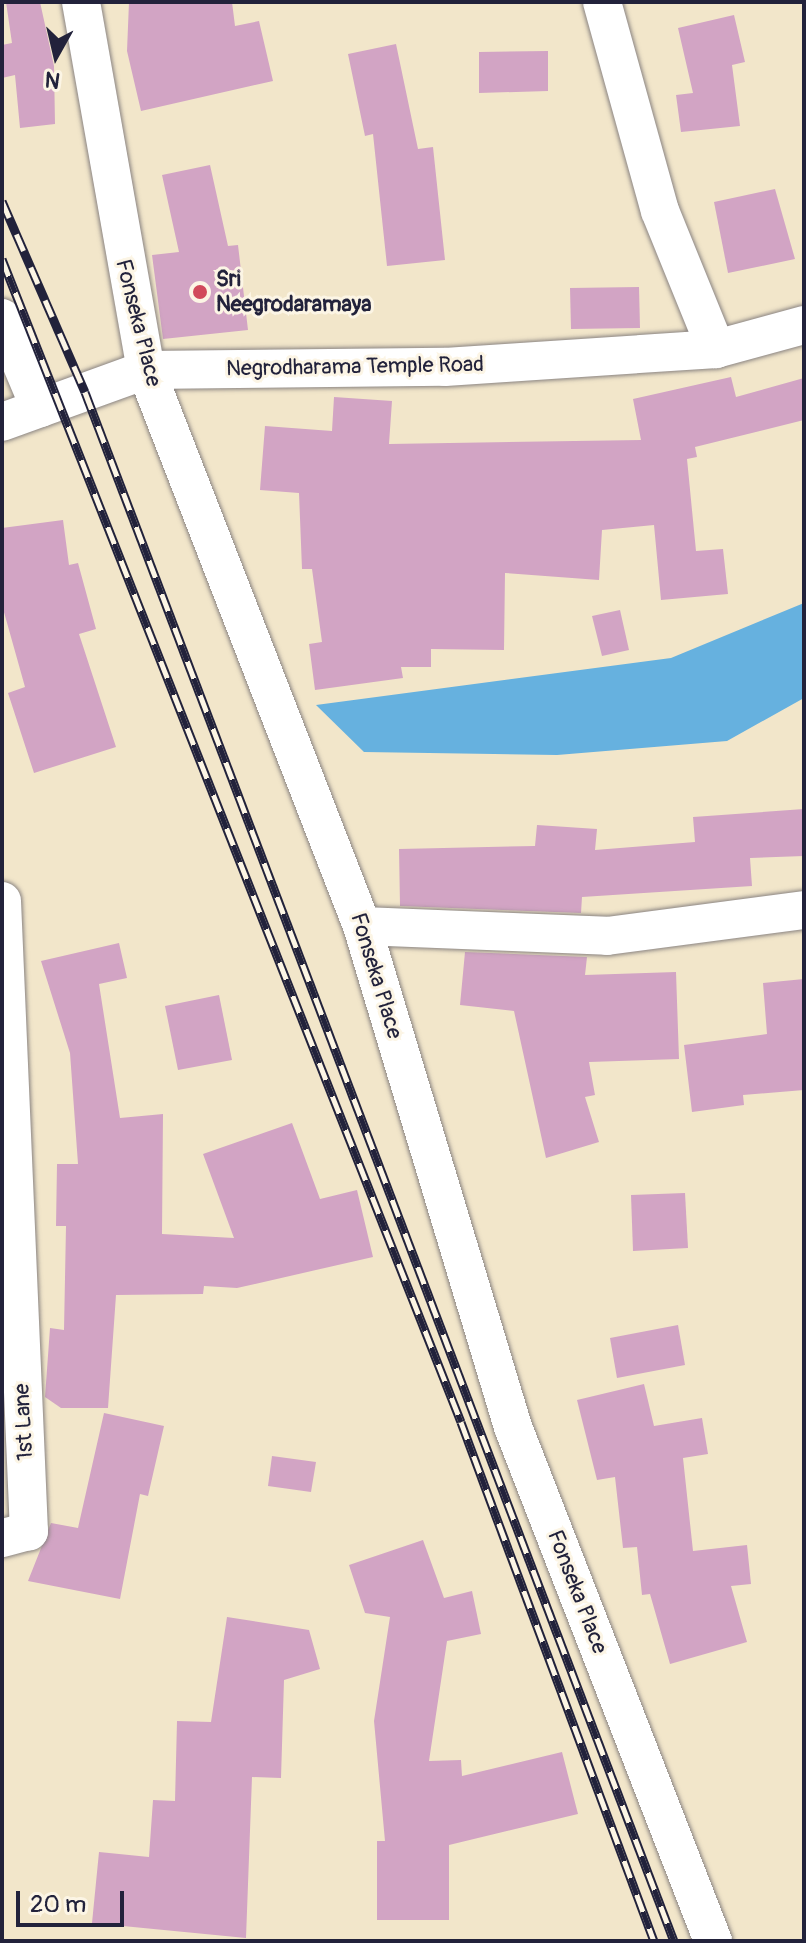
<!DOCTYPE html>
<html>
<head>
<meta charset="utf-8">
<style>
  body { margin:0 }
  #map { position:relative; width:806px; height:1943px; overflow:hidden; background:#f2e6ca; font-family:Pangolin,sans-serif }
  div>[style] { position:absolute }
  .water>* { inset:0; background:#66b1df }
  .building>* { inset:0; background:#d2a4c4 }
  .roads { filter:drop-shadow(0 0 2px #8a8482) drop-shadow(0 0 2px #8a8482) }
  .minor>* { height:38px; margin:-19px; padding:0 19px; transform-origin:19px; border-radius:19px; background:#fff }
  .rail>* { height:9px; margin-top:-4.5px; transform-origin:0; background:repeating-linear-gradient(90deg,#fcf5e5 0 18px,#22223b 0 36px); box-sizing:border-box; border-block:2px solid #22223b }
  .dots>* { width:22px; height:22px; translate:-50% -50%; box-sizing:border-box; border:4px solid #fcf5e5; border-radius:50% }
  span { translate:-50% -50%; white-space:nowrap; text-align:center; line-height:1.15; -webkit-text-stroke:6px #fcf5e5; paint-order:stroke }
  .poi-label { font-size:22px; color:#22223b; font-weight:700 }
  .left { translate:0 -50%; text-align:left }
  .street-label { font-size:22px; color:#22223b }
  .frame { position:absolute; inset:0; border:4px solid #22223b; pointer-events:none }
  .north { position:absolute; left:16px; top:16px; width:80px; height:80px; -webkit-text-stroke:6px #fcf5e5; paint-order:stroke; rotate:188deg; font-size:22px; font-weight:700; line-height:32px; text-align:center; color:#22223b }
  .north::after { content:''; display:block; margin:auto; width:28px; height:36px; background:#22223b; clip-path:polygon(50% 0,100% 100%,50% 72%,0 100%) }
  .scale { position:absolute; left:16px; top:1891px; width:108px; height:36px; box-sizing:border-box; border:4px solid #22223b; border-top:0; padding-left:10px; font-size:24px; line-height:28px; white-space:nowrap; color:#22223b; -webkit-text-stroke:6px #fcf5e5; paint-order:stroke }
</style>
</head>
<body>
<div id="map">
  <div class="water">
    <i style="clip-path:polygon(804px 603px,804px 698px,727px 741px,557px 755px,364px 752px,316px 705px,671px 658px)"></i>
  </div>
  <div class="building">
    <i style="clip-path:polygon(6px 2px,40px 2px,54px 66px,55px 124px,20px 128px,15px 75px,2px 78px,2px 45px,12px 43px)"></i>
    <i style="clip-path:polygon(129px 2px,232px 2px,235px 26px,259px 21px,273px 81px,141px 111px,127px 51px)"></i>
    <i style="clip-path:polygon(734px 15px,745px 62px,732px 65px,740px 126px,681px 132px,676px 95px,693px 93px,678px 28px)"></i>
    <i style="clip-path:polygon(396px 44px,418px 149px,433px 147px,445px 260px,387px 266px,373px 134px,365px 136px,348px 54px)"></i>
    <i style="clip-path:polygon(548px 51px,548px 91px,479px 93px,479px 52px)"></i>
    <i style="clip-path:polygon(210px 165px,228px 246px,238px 245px,248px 330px,163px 339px,152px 255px,179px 252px,162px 175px)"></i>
    <i style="clip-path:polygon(775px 189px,795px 259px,728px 273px,714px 202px)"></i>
    <i style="clip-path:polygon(639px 287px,640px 328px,571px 329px,570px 288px)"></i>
    <i style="clip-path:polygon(731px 377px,736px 397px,804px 378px,804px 420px,695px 447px,697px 457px,687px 459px,696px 551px,723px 549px,728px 594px,661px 600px,654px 525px,602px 530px,599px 580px,505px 573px,504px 650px,431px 649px,431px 667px,401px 667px,403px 678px,315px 690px,309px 644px,322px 642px,312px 569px,302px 569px,299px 493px,260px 490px,265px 426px,332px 431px,334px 397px,392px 401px,389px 444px,641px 440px,633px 399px)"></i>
    <i style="clip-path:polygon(63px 520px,69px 565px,78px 563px,96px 629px,79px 634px,116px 747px,34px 773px,8px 693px,25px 687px,2px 605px,2px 528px)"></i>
    <i style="clip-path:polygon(620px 610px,629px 650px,602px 656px,592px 616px)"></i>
    <i style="clip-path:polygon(804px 809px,804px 856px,750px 858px,752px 886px,582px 897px,581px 913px,400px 906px,399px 849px,535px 846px,537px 825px,597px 829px,595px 850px,695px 842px,693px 817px)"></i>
    <i style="clip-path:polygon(119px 943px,127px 978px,99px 984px,120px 1118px,163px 1114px,162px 1234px,234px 1238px,203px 1154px,292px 1123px,320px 1199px,357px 1190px,373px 1257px,237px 1288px,204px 1286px,203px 1294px,116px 1295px,108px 1408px,61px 1408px,45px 1397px,50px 1328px,64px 1330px,66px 1226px,56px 1226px,57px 1164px,78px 1164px,70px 1053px,41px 961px)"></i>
    <i style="clip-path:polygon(465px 952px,587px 957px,585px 975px,676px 972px,679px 1059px,589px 1062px,595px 1095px,585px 1097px,599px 1142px,546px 1158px,514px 1011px,460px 1005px)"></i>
    <i style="clip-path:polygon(804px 979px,804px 1090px,743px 1095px,744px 1105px,692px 1112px,684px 1045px,767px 1034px,763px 983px)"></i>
    <i style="clip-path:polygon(219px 995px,232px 1060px,178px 1070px,165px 1006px)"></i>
    <i style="clip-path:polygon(685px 1193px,688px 1248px,633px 1251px,631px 1195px)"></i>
    <i style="clip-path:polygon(678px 1325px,685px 1365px,617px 1378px,610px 1338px)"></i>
    <i style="clip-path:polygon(644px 1384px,654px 1426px,702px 1418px,708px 1454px,683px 1458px,693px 1551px,747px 1545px,751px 1584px,731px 1586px,747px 1642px,670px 1664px,650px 1594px,642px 1595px,637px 1547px,623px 1548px,615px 1477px,597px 1480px,577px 1400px)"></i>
    <i style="clip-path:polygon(104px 1413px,164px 1426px,148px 1496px,140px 1494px,120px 1599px,28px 1581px,51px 1523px,78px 1528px)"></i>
    <i style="clip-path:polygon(272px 1456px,316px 1462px,311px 1492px,268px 1486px)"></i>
    <i style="clip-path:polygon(423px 1540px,444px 1598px,472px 1591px,481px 1634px,447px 1641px,429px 1761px,461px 1760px,462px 1776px,562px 1752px,578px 1814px,449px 1845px,449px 1920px,377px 1920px,377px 1841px,385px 1841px,374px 1721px,390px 1617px,365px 1613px,349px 1565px)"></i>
    <i style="clip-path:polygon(227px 1617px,309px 1630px,320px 1669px,284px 1680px,281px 1778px,252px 1777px,246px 1938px,92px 1923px,99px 1852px,149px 1857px,153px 1800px,175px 1801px,177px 1721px,211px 1722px)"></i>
  </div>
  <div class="roads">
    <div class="minor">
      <i style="left:81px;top:2px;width:374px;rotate:80deg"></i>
      <i style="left:146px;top:370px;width:596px;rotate:68.77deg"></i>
      <i style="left:362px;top:926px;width:523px;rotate:73.23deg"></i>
      <i style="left:513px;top:1427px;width:552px;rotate:68.74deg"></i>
      <i style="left:602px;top:2px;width:217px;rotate:74.5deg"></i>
      <i style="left:660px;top:211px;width:149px;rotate:67.9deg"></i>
      <i style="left:2px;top:318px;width:98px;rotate:67.1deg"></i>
      <i style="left:2px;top:422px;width:153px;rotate:-19.9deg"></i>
      <i style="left:146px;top:370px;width:299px;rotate:-0.6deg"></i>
      <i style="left:445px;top:367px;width:272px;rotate:-3.8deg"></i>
      <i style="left:716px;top:349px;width:91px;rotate:-15.3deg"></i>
      <i style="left:2px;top:901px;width:631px;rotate:87.55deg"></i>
      <i style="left:29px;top:1531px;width:28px;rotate:165deg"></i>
      <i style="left:362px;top:926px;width:245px;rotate:2.3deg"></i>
      <i style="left:607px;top:936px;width:199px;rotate:-7.5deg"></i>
    </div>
  </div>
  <div class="rail">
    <i style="left:2px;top:201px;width:208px;rotate:66.5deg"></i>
    <i style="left:85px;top:392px;width:1657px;rotate:69.18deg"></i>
    <i style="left:2px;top:259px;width:1250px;rotate:68.46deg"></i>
    <i style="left:461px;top:1422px;width:554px;rotate:69.6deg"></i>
  </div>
  <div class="dots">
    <i style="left:200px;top:292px;background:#d1495b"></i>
  </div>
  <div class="poi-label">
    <span class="left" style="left:216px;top:292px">Sri<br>Neegrodaramaya</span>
  </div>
  <div class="street-label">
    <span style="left:138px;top:323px;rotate:76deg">Fonseka Place</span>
    <span style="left:355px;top:367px;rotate:-1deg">Negrodharama Temple Road</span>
    <span style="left:376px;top:976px;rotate:73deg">Fonseka Place</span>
    <span style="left:24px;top:1422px;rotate:-93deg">1st Lane</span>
    <span style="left:577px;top:1592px;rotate:69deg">Fonseka Place</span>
  </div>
  <div class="frame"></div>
  <div class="north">N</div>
  <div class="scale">20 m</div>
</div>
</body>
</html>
